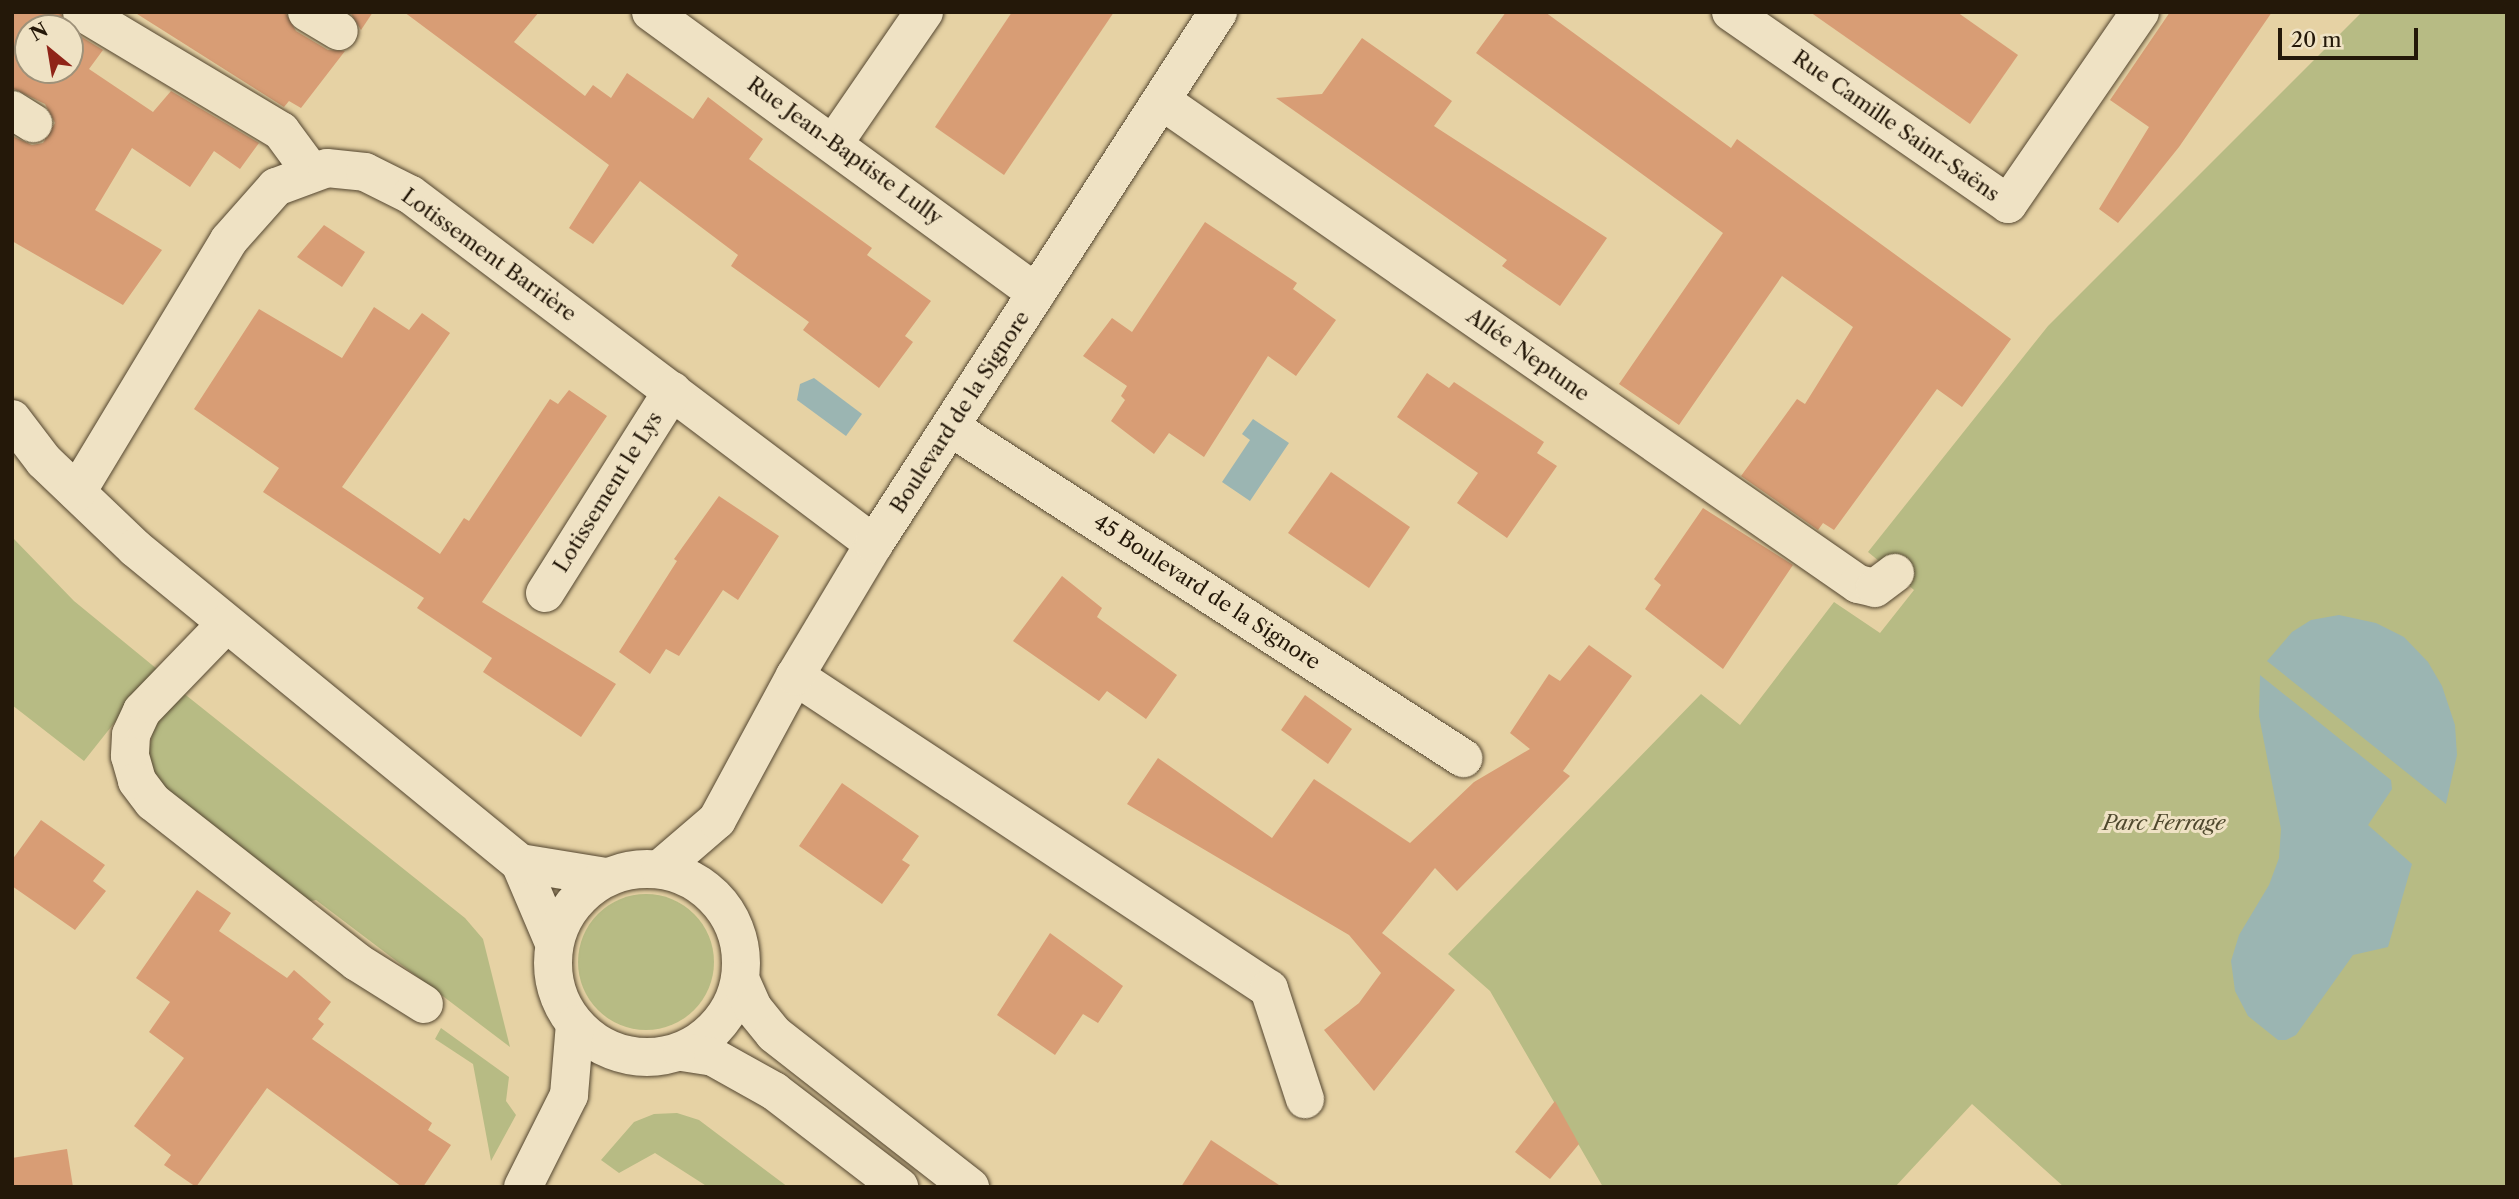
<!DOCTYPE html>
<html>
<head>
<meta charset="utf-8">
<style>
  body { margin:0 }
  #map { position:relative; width:2519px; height:1199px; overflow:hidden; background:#e6d2a4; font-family:"Libre Caslon Text",serif }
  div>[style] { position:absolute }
  .green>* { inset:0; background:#b7bb84 }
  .round { border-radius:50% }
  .water>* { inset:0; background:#9bb5b2 }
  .building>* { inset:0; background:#d89d75 }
  .roads { filter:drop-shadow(0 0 2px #544630) drop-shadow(0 0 2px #544630) }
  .minor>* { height:38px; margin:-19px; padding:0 19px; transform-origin:19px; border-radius:19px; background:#efe2c4 }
  .minor>.ring { margin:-19px; padding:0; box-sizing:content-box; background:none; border:38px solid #efe2c4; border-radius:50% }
  span { translate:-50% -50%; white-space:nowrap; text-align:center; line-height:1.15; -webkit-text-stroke:6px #efe2c4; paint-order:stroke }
  .street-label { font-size:21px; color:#241809 }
  .park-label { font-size:21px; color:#50492e; font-style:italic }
  .frame { position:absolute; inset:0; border:14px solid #241809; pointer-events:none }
  .north { position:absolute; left:14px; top:14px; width:70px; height:70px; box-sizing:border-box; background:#efe2c4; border:2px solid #9e9179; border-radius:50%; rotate:330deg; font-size:19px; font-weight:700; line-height:28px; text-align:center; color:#241809 }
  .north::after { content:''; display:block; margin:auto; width:24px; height:32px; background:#8f2418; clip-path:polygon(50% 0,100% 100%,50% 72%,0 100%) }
  .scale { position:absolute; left:2278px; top:28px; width:140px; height:32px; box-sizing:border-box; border:4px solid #241809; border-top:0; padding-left:9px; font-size:21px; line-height:24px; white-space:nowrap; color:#241809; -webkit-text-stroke:5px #efe2c4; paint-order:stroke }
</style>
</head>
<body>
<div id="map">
  <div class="green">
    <i style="clip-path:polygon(2362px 12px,2507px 12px,2507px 1187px,2064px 1187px,1972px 1104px,1895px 1187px,1603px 1187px,1490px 991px,1448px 954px,1701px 694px,1740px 725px,1834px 602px,1880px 633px,1914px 590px,1868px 552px,2048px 326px)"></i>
    <i style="clip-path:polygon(12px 537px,74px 601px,157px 669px,84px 761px,12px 705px)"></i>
    <i style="clip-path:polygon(182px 692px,465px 918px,483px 939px,510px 1047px,316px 900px,302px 903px,155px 781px,147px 758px,155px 722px)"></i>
    <i class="round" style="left:578px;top:894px;width:136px;height:136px"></i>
    <i style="clip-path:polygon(441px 1028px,509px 1077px,506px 1101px,516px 1115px,491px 1161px,473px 1064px,435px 1039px)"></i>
    <i style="clip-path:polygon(677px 1113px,699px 1120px,788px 1187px,708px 1187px,655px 1153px,619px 1173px,601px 1160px,634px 1122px,654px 1114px)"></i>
  </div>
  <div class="water">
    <i style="clip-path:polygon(814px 378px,862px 414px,846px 436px,797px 400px,800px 384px)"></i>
    <i style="clip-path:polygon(1253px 419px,1289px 443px,1250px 501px,1222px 482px,1250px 440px,1242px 434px)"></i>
    <i style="clip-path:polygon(2339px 615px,2376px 623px,2404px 637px,2428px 662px,2442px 686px,2455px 725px,2457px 755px,2446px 804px,2267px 661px,2292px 632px,2311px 620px)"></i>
    <i style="clip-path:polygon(2260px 675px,2391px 780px,2392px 789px,2368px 825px,2412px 864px,2388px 947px,2353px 955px,2296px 1035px,2286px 1040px,2278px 1040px,2248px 1016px,2235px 991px,2231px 961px,2239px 935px,2269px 885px,2279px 858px,2281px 829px,2259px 716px)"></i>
  </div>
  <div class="building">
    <i style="clip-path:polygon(12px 12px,60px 12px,68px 28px,28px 28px,28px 70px,70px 70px,70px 30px,103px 50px,89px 69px,153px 112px,171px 91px,259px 143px,240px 169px,214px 151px,190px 187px,132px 148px,95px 210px,162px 250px,123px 305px,12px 241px,12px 136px,32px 145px,43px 143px,55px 123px,45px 104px,12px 88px)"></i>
    <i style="clip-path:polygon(134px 12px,285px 12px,296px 31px,328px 50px,345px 51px,301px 108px,289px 101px,284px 107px)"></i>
    <i style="clip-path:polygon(350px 12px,373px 12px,361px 30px)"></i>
    <i style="clip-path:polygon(404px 12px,539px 12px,514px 42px,585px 96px,593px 85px,611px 98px,627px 73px,693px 119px,708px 97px,763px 139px,749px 159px,872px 248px,867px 255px,931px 301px,905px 336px,913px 342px,879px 388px,803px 330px,809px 322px,731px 266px,738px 255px,640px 181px,593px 244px,569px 228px,609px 165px)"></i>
    <i style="clip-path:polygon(1012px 12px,1114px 12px,1004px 175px,935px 127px)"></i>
    <i style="clip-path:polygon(1506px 12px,1545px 12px,1731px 148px,1737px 139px,2011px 339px,1962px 407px,1937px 389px,1834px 530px,1823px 523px,1818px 530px,1741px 476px,1797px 399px,1805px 404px,1853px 327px,1782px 276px,1679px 425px,1619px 384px,1723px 233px,1476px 53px)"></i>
    <i style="clip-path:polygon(1810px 12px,1957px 12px,2018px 55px,1970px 124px)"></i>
    <i style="clip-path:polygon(2170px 12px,2272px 12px,2179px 147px,2118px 223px,2099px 209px,2149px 127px,2110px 100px)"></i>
    <i style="clip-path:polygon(1362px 38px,1452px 101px,1434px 126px,1607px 238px,1560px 306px,1502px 266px,1507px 260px,1276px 98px,1322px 94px)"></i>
    <i style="clip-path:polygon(1205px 222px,1297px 283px,1293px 289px,1336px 320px,1296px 376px,1268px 356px,1204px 457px,1169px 433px,1154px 454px,1111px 421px,1125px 400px,1121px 396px,1127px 386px,1083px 356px,1112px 318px,1132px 332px)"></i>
    <i style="clip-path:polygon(324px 225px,365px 252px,342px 287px,297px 257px)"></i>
    <i style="clip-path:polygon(374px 307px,409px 330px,422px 313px,450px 333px,342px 487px,440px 554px,464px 518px,469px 521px,550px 399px,558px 404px,569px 390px,607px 416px,482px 602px,616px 684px,581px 737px,483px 672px,492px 658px,417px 608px,424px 598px,263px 492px,279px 468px,194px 409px,259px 309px,342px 358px)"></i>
    <i style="clip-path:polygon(1427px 373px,1449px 388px,1454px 382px,1544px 442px,1537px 453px,1557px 466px,1507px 538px,1457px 503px,1478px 473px,1397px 417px)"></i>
    <i style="clip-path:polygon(1331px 472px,1410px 527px,1369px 588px,1288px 533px)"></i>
    <i style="clip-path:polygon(719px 496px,779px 536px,738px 600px,723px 590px,679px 656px,666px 649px,650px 674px,619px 652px,677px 561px,674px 559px)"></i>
    <i style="clip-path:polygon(1703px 508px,1793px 565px,1723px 669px,1645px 609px,1661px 585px,1654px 579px)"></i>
    <i style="clip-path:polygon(1062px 576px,1102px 608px,1097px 617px,1177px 675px,1146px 719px,1107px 691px,1099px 701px,1013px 641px)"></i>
    <i style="clip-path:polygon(1589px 645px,1632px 676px,1563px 771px,1570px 776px,1457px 891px,1435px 868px,1382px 933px,1455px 990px,1374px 1091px,1324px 1030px,1359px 1003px,1381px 973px,1349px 935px,1127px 804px,1158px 758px,1272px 838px,1314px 779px,1410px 843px,1474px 782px,1530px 749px,1510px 733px,1549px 674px,1560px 681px)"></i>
    <i style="clip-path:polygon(1305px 695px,1352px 729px,1328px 764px,1281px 730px)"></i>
    <i style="clip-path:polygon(842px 783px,919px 836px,902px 860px,910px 865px,882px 904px,799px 846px)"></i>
    <i style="clip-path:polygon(41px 820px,105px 865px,93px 881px,106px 891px,75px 930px,12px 886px,12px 860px)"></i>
    <i style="clip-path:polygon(197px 890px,231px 913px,219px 931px,287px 978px,294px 970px,331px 1002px,318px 1019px,324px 1024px,312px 1039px,432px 1123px,428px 1130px,451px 1145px,423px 1187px,402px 1187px,267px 1088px,196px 1187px,164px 1165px,171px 1155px,134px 1126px,184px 1058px,149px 1032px,170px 1002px,136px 978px)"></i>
    <i style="clip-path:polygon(1050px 933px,1123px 986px,1098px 1023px,1083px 1014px,1055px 1055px,997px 1015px)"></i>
    <i style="clip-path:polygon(1555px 1101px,1579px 1144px,1550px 1179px,1515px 1152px)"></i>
    <i style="clip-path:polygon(1211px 1140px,1282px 1187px,1181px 1187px)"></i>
    <i style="clip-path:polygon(67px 1149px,73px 1187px,12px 1187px,12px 1158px)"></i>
  </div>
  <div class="roads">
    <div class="minor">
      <i style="left:82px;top:12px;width:232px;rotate:30.9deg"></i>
      <i style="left:281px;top:131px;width:52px;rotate:53.6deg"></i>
      <i style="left:307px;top:12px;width:37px;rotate:31deg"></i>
      <i style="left:651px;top:12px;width:477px;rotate:36.1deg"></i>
      <i style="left:1731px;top:12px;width:337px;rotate:34.7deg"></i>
      <i style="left:2008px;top:204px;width:233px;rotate:-55.5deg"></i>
      <i style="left:1162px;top:101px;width:847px;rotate:34.76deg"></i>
      <i style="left:1858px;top:584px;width:17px;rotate:13deg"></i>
      <i style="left:1875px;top:588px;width:25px;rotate:-37deg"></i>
      <i style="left:12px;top:110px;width:25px;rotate:32deg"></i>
      <i style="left:834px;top:143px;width:159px;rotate:-55.5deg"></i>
      <i style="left:12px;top:419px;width:53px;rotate:52.7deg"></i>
      <i style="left:44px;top:461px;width:126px;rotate:43.7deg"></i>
      <i style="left:135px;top:548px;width:497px;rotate:39.3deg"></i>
      <i style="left:520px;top:863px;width:87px;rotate:67deg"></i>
      <i style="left:950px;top:427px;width:611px;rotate:32.83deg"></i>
      <i style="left:77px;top:492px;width:294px;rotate:-58.9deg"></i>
      <i style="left:229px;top:240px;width:71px;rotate:-48.4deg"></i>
      <i style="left:276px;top:187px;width:54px;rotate:-20.4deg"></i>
      <i style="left:327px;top:168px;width:38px;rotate:6deg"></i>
      <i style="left:365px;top:172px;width:51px;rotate:26.6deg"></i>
      <i style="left:411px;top:195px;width:580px;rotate:37.01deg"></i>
      <i style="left:545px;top:593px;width:239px;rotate:-57.8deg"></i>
      <i style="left:226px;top:624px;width:121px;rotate:134deg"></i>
      <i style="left:142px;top:711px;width:26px;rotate:115deg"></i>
      <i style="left:131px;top:735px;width:21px;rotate:93deg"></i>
      <i style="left:130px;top:756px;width:26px;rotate:74deg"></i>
      <i style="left:137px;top:781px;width:26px;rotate:53deg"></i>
      <i style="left:153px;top:802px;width:259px;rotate:38.1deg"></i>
      <i style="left:357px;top:962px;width:79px;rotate:32.1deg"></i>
      <i style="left:795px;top:676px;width:568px;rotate:33.44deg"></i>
      <i style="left:1269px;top:989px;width:116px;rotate:71.9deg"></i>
      <i style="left:520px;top:863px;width:87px;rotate:9.2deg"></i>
      <i class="ring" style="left:553px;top:869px;width:150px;height:150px"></i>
      <i style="left:660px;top:869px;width:75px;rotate:-40.7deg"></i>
      <i style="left:717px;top:820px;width:164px;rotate:-61.6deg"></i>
      <i style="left:795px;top:676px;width:154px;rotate:-59.1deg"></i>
      <i style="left:874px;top:544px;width:634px;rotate:-57.11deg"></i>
      <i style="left:741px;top:981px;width:30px;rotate:66deg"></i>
      <i style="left:753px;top:1008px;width:33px;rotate:51deg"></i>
      <i style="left:774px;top:1034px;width:249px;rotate:38deg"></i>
      <i style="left:682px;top:1052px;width:31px;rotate:9deg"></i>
      <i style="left:713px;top:1057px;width:70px;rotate:29.1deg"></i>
      <i style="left:774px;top:1091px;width:158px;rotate:37.5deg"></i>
      <i style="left:523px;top:1187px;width:103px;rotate:-63.4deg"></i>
      <i style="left:569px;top:1095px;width:71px;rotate:-85.2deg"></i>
    </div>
  </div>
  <div class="street-label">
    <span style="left:1896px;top:126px;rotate:35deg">Rue Camille Saint-Saëns</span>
    <span style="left:845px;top:151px;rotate:36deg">Rue Jean-Baptiste Lully</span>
    <span style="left:489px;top:255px;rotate:36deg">Lotissement Barrière</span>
    <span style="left:1528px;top:355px;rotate:35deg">Allée Neptune</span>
    <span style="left:960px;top:412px;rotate:-57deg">Boulevard de la Signore</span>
    <span style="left:608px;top:492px;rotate:-58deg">Lotissement le Lys</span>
    <span style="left:1207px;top:592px;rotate:33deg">45 Boulevard de la Signore</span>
  </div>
  <div class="park-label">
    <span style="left:2164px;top:823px">Parc Ferrage</span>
  </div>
  <div class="frame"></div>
  <div class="north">N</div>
  <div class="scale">20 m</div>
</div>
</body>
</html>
